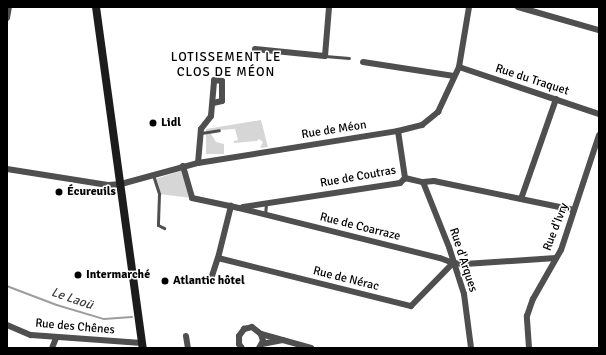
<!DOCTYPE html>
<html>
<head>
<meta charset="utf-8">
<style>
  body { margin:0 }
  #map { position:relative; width:606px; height:355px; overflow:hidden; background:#fff; font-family:Signika,sans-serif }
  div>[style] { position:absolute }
  .green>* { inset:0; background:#d6d6d6 }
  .stream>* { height:1.5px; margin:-0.75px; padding:0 0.75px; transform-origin:0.75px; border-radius:0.75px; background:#9d9d9d }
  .lane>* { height:3px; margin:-1.5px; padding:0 1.5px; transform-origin:1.5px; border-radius:1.5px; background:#4f4f4f }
  .street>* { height:6px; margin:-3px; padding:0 3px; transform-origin:3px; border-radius:3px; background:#4f4f4f }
  .secondary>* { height:8px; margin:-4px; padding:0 4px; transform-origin:4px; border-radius:4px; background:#1c1c1c }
  .dots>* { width:11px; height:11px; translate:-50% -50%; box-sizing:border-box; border:2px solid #fff; border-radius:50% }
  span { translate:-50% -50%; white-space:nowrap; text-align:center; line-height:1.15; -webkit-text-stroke:3px #fff; paint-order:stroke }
  .street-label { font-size:12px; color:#000 }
  .poi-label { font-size:12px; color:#000; font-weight:700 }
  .left { translate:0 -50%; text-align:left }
  .neighbourhood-label { font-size:13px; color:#000; letter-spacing:1px }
  .water-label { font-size:13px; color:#3e3e3e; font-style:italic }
  .frame { position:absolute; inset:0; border:8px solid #000; pointer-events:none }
</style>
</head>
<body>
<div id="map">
  <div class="green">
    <i style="clip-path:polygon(261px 120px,268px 147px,260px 148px,263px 142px,259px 139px,257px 141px,234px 143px,234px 141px,238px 140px,235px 129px,206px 131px,206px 129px)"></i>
    <i style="clip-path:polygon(206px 133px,212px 133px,211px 134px,216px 142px,224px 144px,224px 154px,206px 154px)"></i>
    <i style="clip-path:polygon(184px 170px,192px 198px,159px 194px,155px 179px)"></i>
  </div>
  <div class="stream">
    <i style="left:7px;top:286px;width:53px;rotate:20.8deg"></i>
    <i style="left:57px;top:305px;width:49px;rotate:16.6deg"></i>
    <i style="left:104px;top:319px;width:28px;rotate:-4deg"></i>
  </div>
  <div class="lane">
    <i style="left:325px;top:56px;width:24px;rotate:5deg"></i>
    <i style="left:201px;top:133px;width:18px;rotate:-9deg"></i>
    <i style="left:153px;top:175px;width:20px;rotate:72deg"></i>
    <i style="left:159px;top:194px;width:31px;rotate:92deg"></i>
    <i style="left:158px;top:225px;width:7px;rotate:27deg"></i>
    <i style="left:265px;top:215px;width:12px;rotate:-85deg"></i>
  </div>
  <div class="street">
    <i style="left:518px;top:7px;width:84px;rotate:15.9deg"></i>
    <i style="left:7px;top:18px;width:11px;rotate:-80deg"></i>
    <i style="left:255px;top:49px;width:70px;rotate:5.7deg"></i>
    <i style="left:325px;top:56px;width:49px;rotate:-85.3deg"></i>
    <i style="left:363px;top:62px;width:92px;rotate:8.7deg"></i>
    <i style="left:459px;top:67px;width:148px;rotate:18.6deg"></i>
    <i style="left:398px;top:131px;width:48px;rotate:81.5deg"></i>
    <i style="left:198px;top:163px;width:34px;rotate:-85deg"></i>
    <i style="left:201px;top:129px;width:16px;rotate:-52deg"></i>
    <i style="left:211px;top:116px;width:36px;rotate:-85deg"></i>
    <i style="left:214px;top:80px;width:8px;rotate:7deg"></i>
    <i style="left:222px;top:81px;width:20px;rotate:90deg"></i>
    <i style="left:222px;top:101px;width:9px;rotate:167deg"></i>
    <i style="left:183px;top:166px;width:33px;rotate:74deg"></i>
    <i style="left:192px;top:198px;width:48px;rotate:12deg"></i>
    <i style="left:239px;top:208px;width:207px;rotate:14deg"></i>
    <i style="left:440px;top:258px;width:14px;rotate:21deg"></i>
    <i style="left:453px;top:263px;width:12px;rotate:5deg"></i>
    <i style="left:465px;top:264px;width:91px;rotate:-3.8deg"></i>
    <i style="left:7px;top:169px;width:102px;rotate:9deg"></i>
    <i style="left:108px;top:185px;width:13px;rotate:-4deg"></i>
    <i style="left:121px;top:184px;width:80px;rotate:-15.3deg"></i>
    <i style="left:198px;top:163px;width:203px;rotate:-9.1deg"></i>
    <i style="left:398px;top:131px;width:25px;rotate:-14deg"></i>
    <i style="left:422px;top:125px;width:21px;rotate:-39deg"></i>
    <i style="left:438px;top:112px;width:50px;rotate:-65deg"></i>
    <i style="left:459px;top:67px;width:61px;rotate:-80.5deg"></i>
    <i style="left:423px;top:182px;width:70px;rotate:68.2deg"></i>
    <i style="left:449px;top:247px;width:49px;rotate:72.3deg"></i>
    <i style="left:464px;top:294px;width:54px;rotate:82.6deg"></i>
    <i style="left:521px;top:199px;width:106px;rotate:-70.7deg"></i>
    <i style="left:243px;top:207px;width:159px;rotate:-8.7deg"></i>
    <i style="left:400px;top:183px;width:7px;rotate:-45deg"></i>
    <i style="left:405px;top:178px;width:18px;rotate:13deg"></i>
    <i style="left:423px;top:182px;width:11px;rotate:-5deg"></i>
    <i style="left:434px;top:181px;width:143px;rotate:11.7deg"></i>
    <i style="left:218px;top:258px;width:199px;rotate:14deg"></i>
    <i style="left:411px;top:306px;width:60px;rotate:-45.7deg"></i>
    <i style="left:210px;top:282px;width:25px;rotate:-72deg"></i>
    <i style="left:218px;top:258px;width:54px;rotate:-76deg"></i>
    <i style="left:7px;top:325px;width:26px;rotate:23deg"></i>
    <i style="left:31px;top:335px;width:111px;rotate:4.1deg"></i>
    <i style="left:261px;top:334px;width:52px;rotate:15.6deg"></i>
    <i style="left:186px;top:336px;width:12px;rotate:81deg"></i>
    <i style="left:262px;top:344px;width:21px;rotate:-11deg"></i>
    <i style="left:52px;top:348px;width:11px;rotate:-68deg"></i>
    <i style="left:242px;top:348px;width:5px;rotate:-127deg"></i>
    <i style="left:239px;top:344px;width:8px;rotate:-90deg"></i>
    <i style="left:239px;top:336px;width:9px;rotate:-54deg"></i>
    <i style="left:244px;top:329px;width:8px;rotate:-14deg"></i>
    <i style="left:252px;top:327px;width:11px;rotate:38deg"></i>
    <i style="left:261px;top:334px;width:7px;rotate:74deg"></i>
    <i style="left:263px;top:341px;width:8px;rotate:120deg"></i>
    <i style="left:529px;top:348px;width:32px;rotate:-94deg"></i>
    <i style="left:527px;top:316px;width:18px;rotate:-71deg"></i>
    <i style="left:533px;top:299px;width:56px;rotate:-60.3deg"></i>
    <i style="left:561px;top:250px;width:121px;rotate:-71.7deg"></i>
  </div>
  <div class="secondary">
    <i style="left:96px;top:7px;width:344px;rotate:82.2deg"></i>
  </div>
  <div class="dots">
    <i style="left:153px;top:123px;background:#000"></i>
    <i style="left:59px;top:192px;background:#000"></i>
    <i style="left:78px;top:275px;background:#000"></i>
    <i style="left:165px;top:281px;background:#000"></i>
  </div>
  <div class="street-label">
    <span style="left:532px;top:80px;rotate:18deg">Rue du Traquet</span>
    <span style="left:334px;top:130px;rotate:-9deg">Rue de Méon</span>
    <span style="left:358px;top:177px;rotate:-10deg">Rue de Coutras</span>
    <span style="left:360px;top:227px;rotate:14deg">Rue de Coarraze</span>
    <span style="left:556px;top:227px;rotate:-69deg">Rue d'Ivry</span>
    <span style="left:463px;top:260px;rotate:72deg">Rue d'Arques</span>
    <span style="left:346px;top:279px;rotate:14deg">Rue de Nérac</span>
    <span style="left:75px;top:327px;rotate:5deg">Rue des Chênes</span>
  </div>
  <div class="poi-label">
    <span class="left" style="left:161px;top:123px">Lidl</span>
    <span class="left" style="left:67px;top:192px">Écureuils</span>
    <span class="left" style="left:86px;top:275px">Intermarché</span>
    <span class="left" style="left:173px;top:281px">Atlantic hôtel</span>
  </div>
  <div class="neighbourhood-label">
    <span style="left:226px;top:65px">LOTISSEMENT LE<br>CLOS DE MÉON</span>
  </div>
  <div class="water-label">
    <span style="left:72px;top:299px;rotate:19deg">Le Laoü</span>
  </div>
  <div class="frame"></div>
</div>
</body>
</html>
